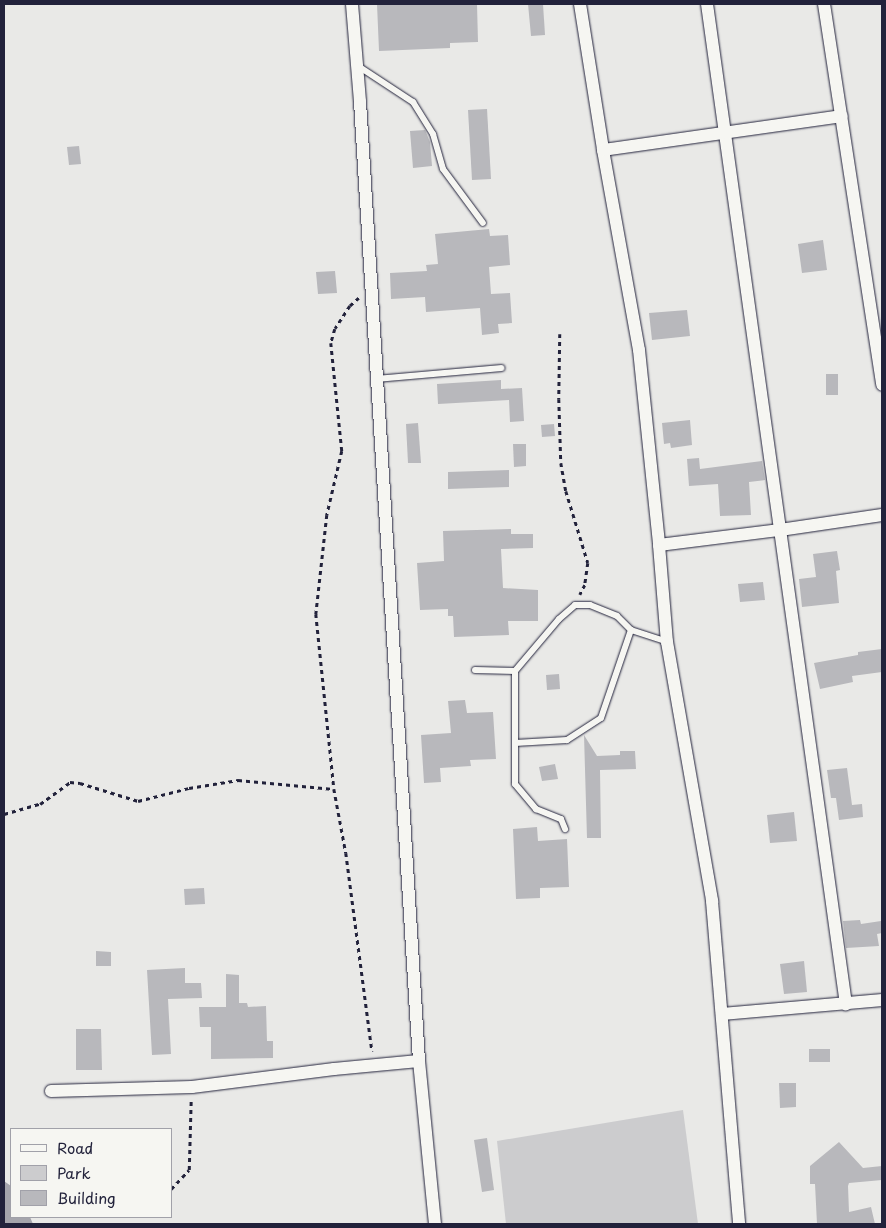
<!DOCTYPE html>
<html>
<head>
<meta charset="utf-8">
<style>
  body { margin:0 }
  #map { position:relative; width:886px; height:1228px; overflow:hidden; background:#e9e9e7; font-family:"Playpen Sans",sans-serif }
  div>[style] { position:absolute }
  .green>* { inset:0; background:#ccccce }
  .water>* { inset:0; background:#a5a5ac }
  .building>* { inset:0; background:#b8b8bc }
  .path>* { height:2.5px; margin-top:-1.25px; transform-origin:0; background:repeating-linear-gradient(90deg,#22223b 0 4px,transparent 0 8px) }
  .roads { filter:drop-shadow(0 0 1px #22223b) drop-shadow(0 0 1px #22223b) }
  .service>* { height:6px; margin:-3px; padding:0 3px; transform-origin:3px; border-radius:3px; background:#f6f6f2 }
  .minor>* { height:12px; margin:-6px; padding:0 6px; transform-origin:6px; border-radius:6px; background:#f6f6f2 }
  span { translate:-50% -50%; white-space:nowrap; text-align:center; line-height:1.15; -webkit-text-stroke:4.5px #f6f6f2; paint-order:stroke }
  .frame { position:absolute; inset:0; border:5px solid #22223b; pointer-events:none }
  .legend { position:absolute; left:10px; top:1128px; width:162px; height:90px; box-sizing:border-box; background:#f6f6f2; border:1px solid #a1a1a9; margin:0; padding:6px 9px; list-style:none; font-size:15px; color:#22223b }
  .legend li { display:flex; align-items:center; gap:10px; height:25px }
  .legend b { width:25px; border:1px solid #a1a1a9 }
</style>
</head>
<body>
<div id="map">
  <div class="green">
    <i style="clip-path:polygon(683px 1110px,698px 1224px,506px 1224px,497px 1141px)"></i>
  </div>
  <div class="water">
    <i style="clip-path:polygon(4px 1181px,11px 1186px,11px 1217px,30px 1217px,33px 1224px,4px 1224px)"></i>
  </div>
  <div class="building">
    <i style="clip-path:polygon(377px 4px,477px 4px,478px 42px,450px 43px,450px 48px,379px 51px)"></i>
    <i style="clip-path:polygon(528px 4px,543px 4px,545px 35px,531px 36px)"></i>
    <i style="clip-path:polygon(487px 109px,491px 179px,472px 180px,468px 110px)"></i>
    <i style="clip-path:polygon(425px 130px,430px 142px,432px 166px,413px 168px,410px 131px)"></i>
    <i style="clip-path:polygon(79px 146px,81px 164px,69px 165px,67px 147px)"></i>
    <i style="clip-path:polygon(489px 229px,490px 236px,508px 235px,510px 265px,489px 267px,491px 294px,510px 293px,512px 323px,498px 324px,499px 333px,482px 335px,480px 308px,426px 312px,425px 297px,391px 299px,390px 273px,427px 271px,426px 265px,438px 264px,435px 234px)"></i>
    <i style="clip-path:polygon(823px 240px,827px 270px,802px 273px,798px 244px)"></i>
    <i style="clip-path:polygon(335px 271px,337px 293px,318px 294px,316px 272px)"></i>
    <i style="clip-path:polygon(687px 310px,690px 336px,652px 340px,649px 313px)"></i>
    <i style="clip-path:polygon(826px 374px,838px 374px,838px 395px,826px 395px)"></i>
    <i style="clip-path:polygon(501px 380px,501px 389px,522px 388px,524px 421px,510px 422px,509px 400px,438px 404px,437px 384px)"></i>
    <i style="clip-path:polygon(690px 420px,692px 445px,671px 448px,670px 443px,664px 444px,662px 423px)"></i>
    <i style="clip-path:polygon(418px 423px,421px 463px,408px 463px,406px 424px)"></i>
    <i style="clip-path:polygon(554px 424px,555px 436px,542px 437px,541px 425px)"></i>
    <i style="clip-path:polygon(513px 444px,526px 444px,526px 466px,514px 467px)"></i>
    <i style="clip-path:polygon(699px 458px,700px 469px,762px 461px,765px 480px,749px 482px,751px 515px,720px 516px,718px 484px,689px 486px,687px 459px)"></i>
    <i style="clip-path:polygon(509px 470px,509px 487px,448px 489px,448px 472px)"></i>
    <i style="clip-path:polygon(511px 529px,511px 534px,533px 534px,533px 548px,501px 549px,503px 588px,538px 590px,538px 621px,508px 621px,509px 635px,454px 637px,453px 616px,448px 616px,448px 609px,420px 610px,417px 563px,444px 561px,443px 531px)"></i>
    <i style="clip-path:polygon(837px 551px,840px 570px,836px 571px,839px 603px,802px 607px,799px 579px,816px 577px,813px 554px)"></i>
    <i style="clip-path:polygon(763px 582px,765px 600px,740px 602px,738px 584px)"></i>
    <i style="clip-path:polygon(882px 649px,882px 672px,852px 676px,853px 682px,820px 689px,814px 663px,858px 655px,858px 652px)"></i>
    <i style="clip-path:polygon(559px 674px,560px 689px,547px 690px,546px 675px)"></i>
    <i style="clip-path:polygon(465px 700px,467px 713px,493px 712px,496px 759px,470px 760px,471px 766px,440px 768px,441px 782px,424px 783px,421px 735px,451px 733px,448px 701px)"></i>
    <i style="clip-path:polygon(584px 735px,597px 756px,620px 755px,620px 751px,635px 751px,636px 769px,600px 770px,601px 838px,587px 838px)"></i>
    <i style="clip-path:polygon(555px 764px,558px 779px,542px 781px,539px 767px)"></i>
    <i style="clip-path:polygon(847px 768px,852px 805px,862px 804px,863px 817px,839px 820px,836px 798px,831px 798px,827px 770px)"></i>
    <i style="clip-path:polygon(794px 812px,797px 841px,770px 843px,767px 815px)"></i>
    <i style="clip-path:polygon(537px 827px,538px 841px,567px 839px,569px 887px,540px 888px,540px 898px,516px 899px,513px 829px)"></i>
    <i style="clip-path:polygon(204px 888px,205px 904px,185px 905px,184px 889px)"></i>
    <i style="clip-path:polygon(860px 920px,861px 924px,881px 921px,882px 933px,877px 934px,879px 946px,846px 948px,843px 921px)"></i>
    <i style="clip-path:polygon(96px 951px,111px 952px,111px 966px,96px 966px)"></i>
    <i style="clip-path:polygon(804px 961px,807px 992px,784px 994px,780px 964px)"></i>
    <i style="clip-path:polygon(185px 968px,185px 983px,201px 983px,202px 998px,168px 999px,171px 1054px,152px 1055px,147px 970px)"></i>
    <i style="clip-path:polygon(226px 974px,239px 975px,239px 1003px,247px 1003px,248px 1007px,266px 1006px,267px 1041px,273px 1041px,273px 1058px,211px 1059px,211px 1027px,200px 1027px,199px 1007px,226px 1007px)"></i>
    <i style="clip-path:polygon(76px 1029px,101px 1029px,102px 1070px,76px 1070px)"></i>
    <i style="clip-path:polygon(809px 1049px,830px 1049px,830px 1062px,809px 1062px)"></i>
    <i style="clip-path:polygon(779px 1083px,796px 1083px,796px 1107px,780px 1108px)"></i>
    <i style="clip-path:polygon(487px 1138px,494px 1190px,482px 1192px,474px 1140px)"></i>
    <i style="clip-path:polygon(839px 1142px,863px 1168px,882px 1166px,882px 1180px,849px 1183px,848px 1186px,849px 1212px,871px 1207px,875px 1224px,817px 1224px,815px 1184px,810px 1184px,810px 1166px)"></i>
  </div>
  <div class="path">
    <i style="left:359px;top:298px;width:12px;rotate:138deg"></i>
    <i style="left:350px;top:306px;width:27px;rotate:123deg"></i>
    <i style="left:335px;top:329px;width:15px;rotate:106deg"></i>
    <i style="left:331px;top:343px;width:109px;rotate:84.2deg"></i>
    <i style="left:342px;top:451px;width:66px;rotate:103.2deg"></i>
    <i style="left:327px;top:515px;width:100px;rotate:96.3deg"></i>
    <i style="left:316px;top:614px;width:176px;rotate:84.1deg"></i>
    <i style="left:334px;top:789px;width:65px;rotate:79.4deg"></i>
    <i style="left:346px;top:853px;width:200px;rotate:82.5deg"></i>
    <i style="left:560px;top:334px;width:65px;rotate:90.9deg"></i>
    <i style="left:559px;top:399px;width:64px;rotate:88.2deg"></i>
    <i style="left:561px;top:463px;width:28px;rotate:80deg"></i>
    <i style="left:566px;top:491px;width:75px;rotate:73deg"></i>
    <i style="left:588px;top:563px;width:22px;rotate:98deg"></i>
    <i style="left:585px;top:585px;width:11px;rotate:117deg"></i>
    <i style="left:4px;top:814px;width:37px;rotate:-16deg"></i>
    <i style="left:40px;top:804px;width:37px;rotate:-36deg"></i>
    <i style="left:70px;top:782px;width:10px;rotate:6deg"></i>
    <i style="left:80px;top:783px;width:61px;rotate:17.2deg"></i>
    <i style="left:138px;top:801px;width:53px;rotate:-14.3deg"></i>
    <i style="left:189px;top:788px;width:50px;rotate:-9.3deg"></i>
    <i style="left:238px;top:780px;width:96px;rotate:5.4deg"></i>
    <i style="left:171px;top:1189px;width:26px;rotate:-47deg"></i>
    <i style="left:189px;top:1170px;width:71px;rotate:-88.4deg"></i>
  </div>
  <div class="roads">
    <div class="service">
      <i style="left:358px;top:66px;width:66px;rotate:33.2deg"></i>
      <i style="left:413px;top:102px;width:38px;rotate:58deg"></i>
      <i style="left:433px;top:134px;width:36px;rotate:74deg"></i>
      <i style="left:443px;top:169px;width:67px;rotate:53.5deg"></i>
      <i style="left:376px;top:379px;width:126px;rotate:-5deg"></i>
      <i style="left:475px;top:670px;width:40px;rotate:1.4deg"></i>
      <i style="left:515px;top:671px;width:68px;rotate:-49.8deg"></i>
      <i style="left:559px;top:619px;width:21px;rotate:-41deg"></i>
      <i style="left:575px;top:605px;width:15px"></i>
      <i style="left:590px;top:605px;width:29px;rotate:22deg"></i>
      <i style="left:617px;top:616px;width:20px;rotate:45deg"></i>
      <i style="left:631px;top:630px;width:38px;rotate:18deg"></i>
      <i style="left:515px;top:671px;width:113px;rotate:90deg"></i>
      <i style="left:515px;top:784px;width:33px;rotate:50deg"></i>
      <i style="left:536px;top:809px;width:27px;rotate:22deg"></i>
      <i style="left:561px;top:819px;width:11px;rotate:68deg"></i>
      <i style="left:515px;top:743px;width:52px;rotate:-3.3deg"></i>
      <i style="left:567px;top:740px;width:40px;rotate:-32.9deg"></i>
      <i style="left:601px;top:718px;width:93px;rotate:-71.2deg"></i>
    </div>
    <div class="minor">
      <i style="left:352px;top:4px;width:98px;rotate:85.3deg"></i>
      <i style="left:360px;top:102px;width:961px;rotate:86.48deg"></i>
      <i style="left:419px;top:1061px;width:164px;rotate:84.4deg"></i>
      <i style="left:580px;top:4px;width:148px;rotate:81deg"></i>
      <i style="left:603px;top:150px;width:203px;rotate:79.8deg"></i>
      <i style="left:639px;top:350px;width:196px;rotate:84.1deg"></i>
      <i style="left:659px;top:545px;width:97px;rotate:85.3deg"></i>
      <i style="left:667px;top:642px;width:263px;rotate:80.1deg"></i>
      <i style="left:712px;top:901px;width:324px;rotate:85.2deg"></i>
      <i style="left:707px;top:4px;width:1010px;rotate:82.09deg"></i>
      <i style="left:824px;top:4px;width:385px;rotate:81.3deg"></i>
      <i style="left:603px;top:150px;width:241px;rotate:-8.1deg"></i>
      <i style="left:659px;top:545px;width:122px;rotate:-7.1deg"></i>
      <i style="left:780px;top:530px;width:103px;rotate:-8.4deg"></i>
      <i style="left:722px;top:1014px;width:161px;rotate:-5deg"></i>
      <i style="left:51px;top:1091px;width:141px;rotate:-1.6deg"></i>
      <i style="left:192px;top:1087px;width:143px;rotate:-7.2deg"></i>
      <i style="left:334px;top:1069px;width:85px;rotate:-5.4deg"></i>
    </div>
  </div>
  <div class="frame"></div>
  <ul class="legend">
  <li><b style="height:6px;background:#f6f6f2"></b>Road</li>
  <li><b style="height:14px;background:#ccccce"></b>Park</li>
  <li><b style="height:14px;background:#b8b8bc"></b>Building</li>
  </ul>
</div>
</body>
</html>
